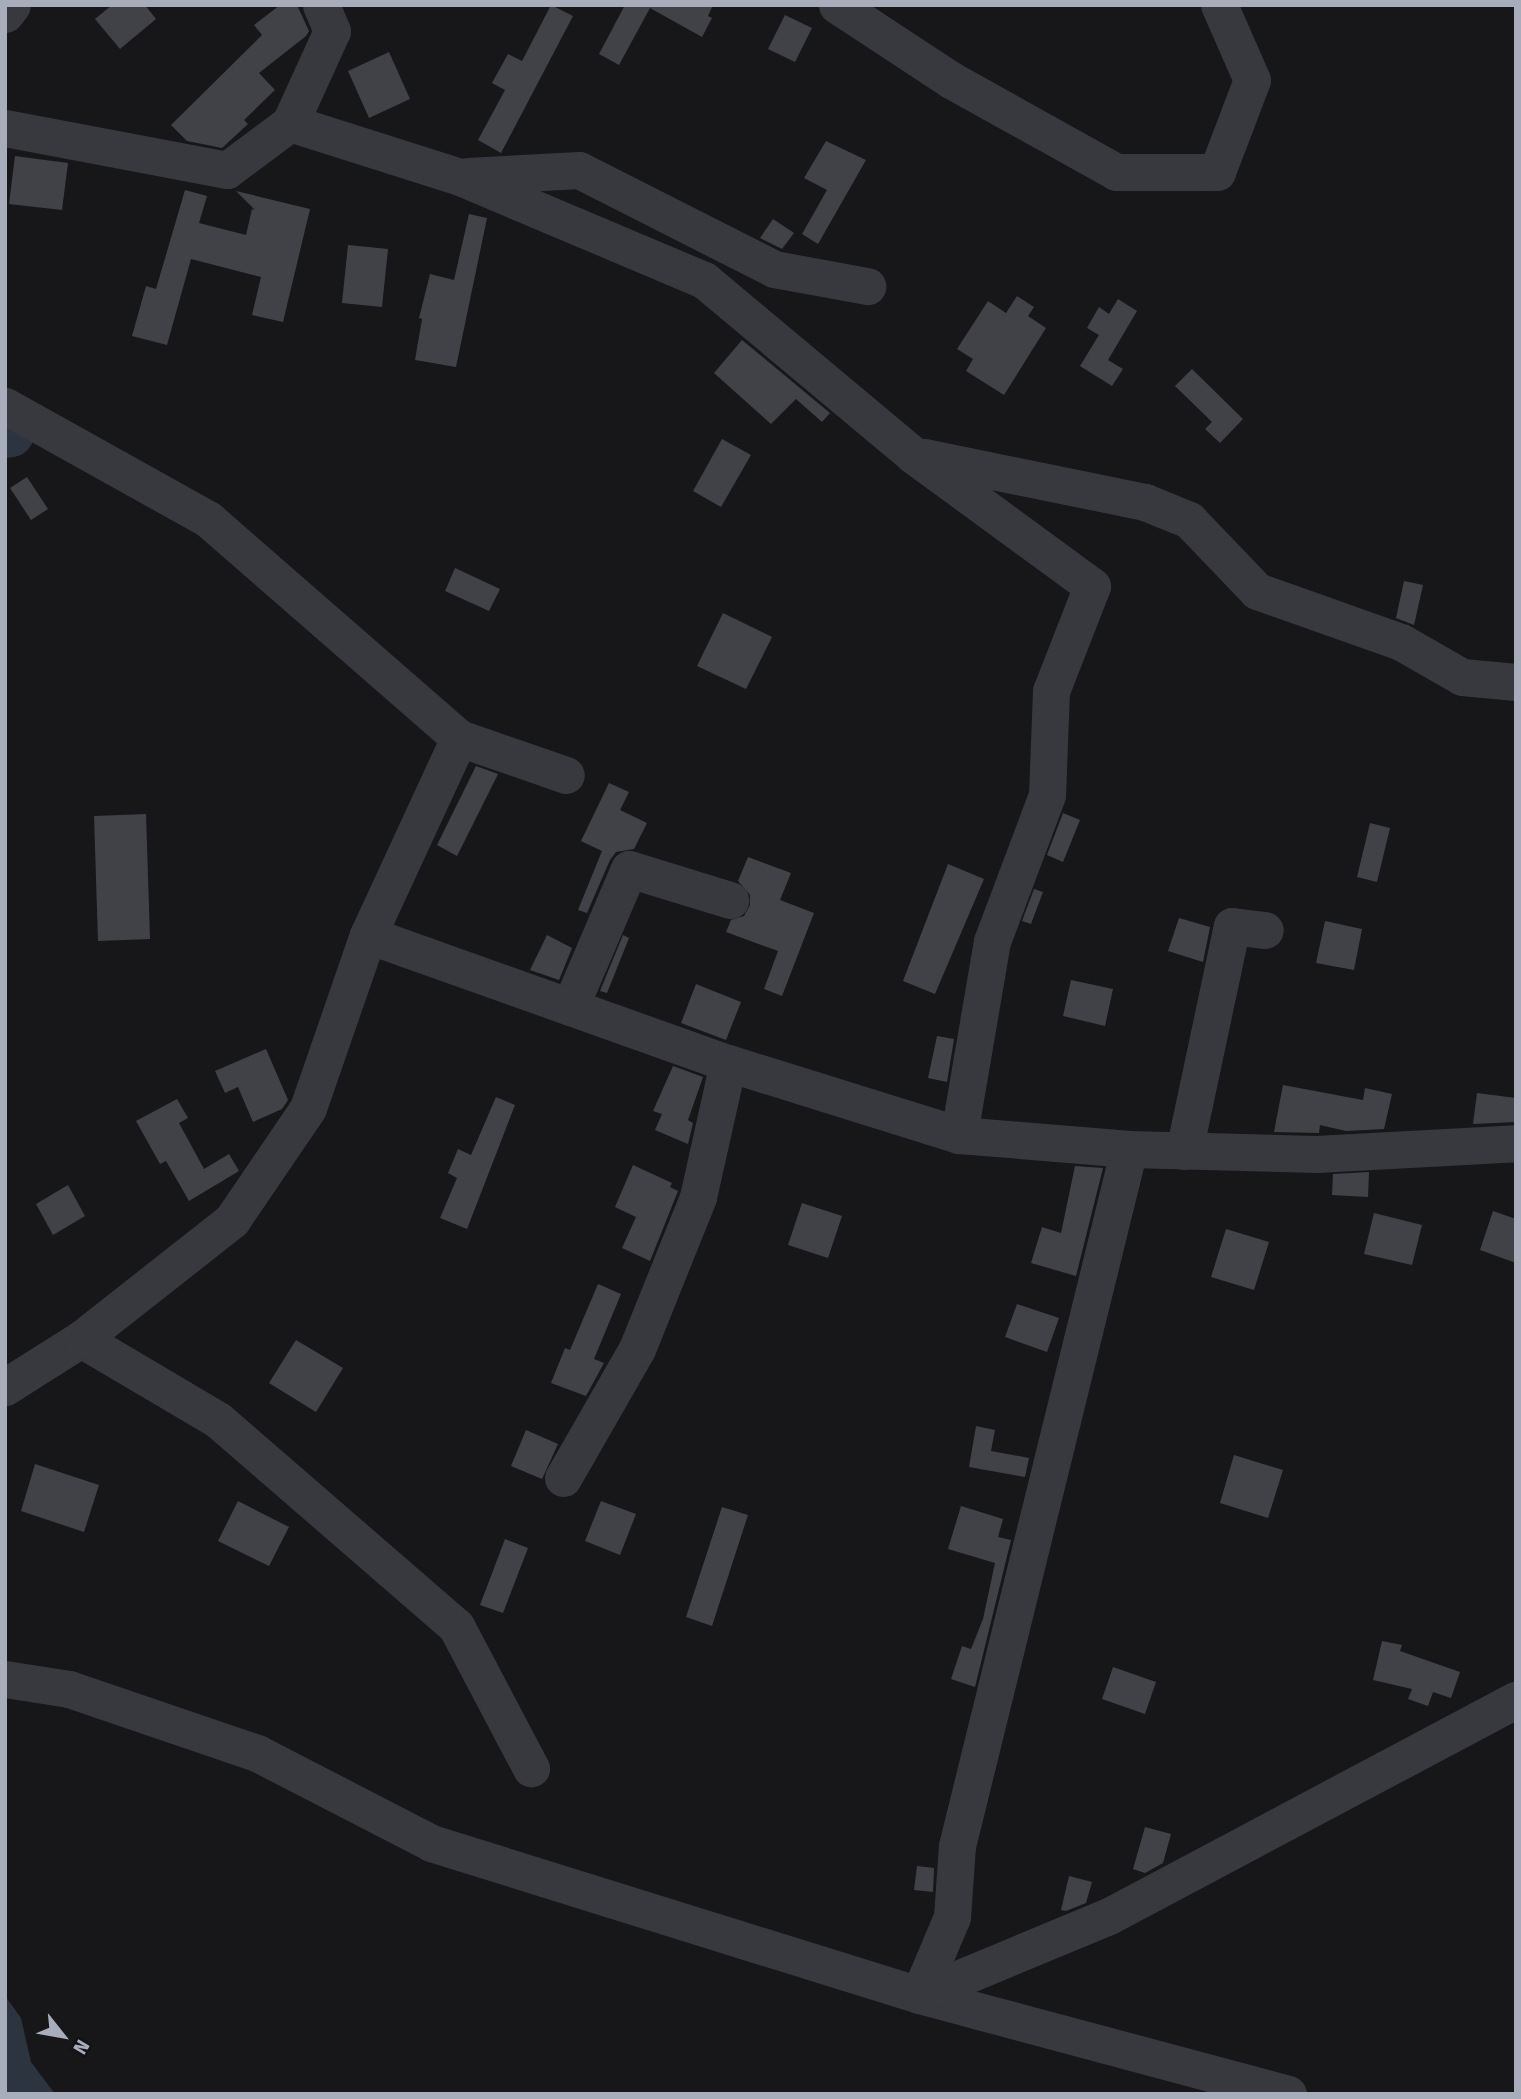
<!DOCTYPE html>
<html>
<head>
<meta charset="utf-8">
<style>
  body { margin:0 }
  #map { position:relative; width:1521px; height:2099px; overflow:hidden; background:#17171a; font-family:"Fira Sans",sans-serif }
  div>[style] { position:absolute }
  .water>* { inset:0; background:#2c353f }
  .river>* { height:46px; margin:-23px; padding:0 23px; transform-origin:23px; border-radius:23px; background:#2c353f }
  .building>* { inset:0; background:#414247 }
  .minor>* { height:37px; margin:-18.5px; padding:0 18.5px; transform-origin:18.5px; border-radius:18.5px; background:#38393f }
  span { translate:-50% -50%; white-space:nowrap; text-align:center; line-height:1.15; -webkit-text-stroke:5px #121215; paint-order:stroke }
  .frame { position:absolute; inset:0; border:7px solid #a8adbb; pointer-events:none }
  .north { position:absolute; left:28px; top:2001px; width:70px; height:70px; -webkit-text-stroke:5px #121215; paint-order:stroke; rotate:121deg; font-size:19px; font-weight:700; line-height:28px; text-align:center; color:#a8adbb }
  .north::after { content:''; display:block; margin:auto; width:24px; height:32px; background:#a8adbb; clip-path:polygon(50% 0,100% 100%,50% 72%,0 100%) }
</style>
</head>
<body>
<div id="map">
  <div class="water">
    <i style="clip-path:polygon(5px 1996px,21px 2018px,31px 2062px,55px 2094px,5px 2094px)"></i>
  </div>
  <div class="river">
    <i style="left:5px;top:435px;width:6px;rotate:-9deg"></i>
  </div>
  <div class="building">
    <i style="clip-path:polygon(112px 5px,145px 5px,156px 19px,120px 49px,95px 19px)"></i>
    <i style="clip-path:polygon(280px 5px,297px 5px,309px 31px,306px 36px,259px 73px,275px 90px,244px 120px,248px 124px,222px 148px,187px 141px,171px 125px,262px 35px,254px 25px)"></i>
    <i style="clip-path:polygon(551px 5px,573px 16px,501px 153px,478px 140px,505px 90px,492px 83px,508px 54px,522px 61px)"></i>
    <i style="clip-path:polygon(625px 5px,713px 5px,708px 16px,712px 18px,702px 37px,650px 8px,619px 65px,599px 54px)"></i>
    <i style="clip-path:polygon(785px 15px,812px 28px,795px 62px,768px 49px)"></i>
    <i style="clip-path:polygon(389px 52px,410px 99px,369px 118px,348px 71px)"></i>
    <i style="clip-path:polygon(826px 141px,866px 160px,818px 244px,802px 234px,827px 190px,804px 178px)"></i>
    <i style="clip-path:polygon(15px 156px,68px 163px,62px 210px,9px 204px)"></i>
    <i style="clip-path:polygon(185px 190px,207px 196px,199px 223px,246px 235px,252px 209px,255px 210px,236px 191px,310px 209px,283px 322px,252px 315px,261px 277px,191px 259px,167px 345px,132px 336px,146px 286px,156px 289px)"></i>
    <i style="clip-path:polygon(469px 214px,487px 218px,456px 367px,415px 360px,422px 319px,419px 318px,430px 274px,454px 280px)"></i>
    <i style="clip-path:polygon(773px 219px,794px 233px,782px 249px,760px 238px)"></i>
    <i style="clip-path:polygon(348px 245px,388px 249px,382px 307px,342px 303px)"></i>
    <i style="clip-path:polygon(1017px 296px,1034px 307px,1028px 316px,1046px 328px,1004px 395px,966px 371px,973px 359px,957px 349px,988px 301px,1006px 313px)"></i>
    <i style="clip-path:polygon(1118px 299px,1137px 311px,1108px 360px,1123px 369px,1112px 386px,1080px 366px,1099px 335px,1087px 328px,1099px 307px,1109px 314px)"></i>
    <i style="clip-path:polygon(742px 340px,830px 413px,822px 422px,796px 399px,771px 424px,714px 373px)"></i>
    <i style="clip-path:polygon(1192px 369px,1243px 419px,1220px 443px,1205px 429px,1212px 422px,1175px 386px)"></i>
    <i style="clip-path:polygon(722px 439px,751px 455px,721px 507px,693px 491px)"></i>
    <i style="clip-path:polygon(27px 477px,48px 509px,31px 520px,10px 488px)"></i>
    <i style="clip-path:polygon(455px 568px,500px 589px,489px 611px,445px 591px)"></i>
    <i style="clip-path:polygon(1404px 581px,1423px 585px,1414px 625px,1396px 618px)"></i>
    <i style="clip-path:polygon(723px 613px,772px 637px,746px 689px,697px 666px)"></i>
    <i style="clip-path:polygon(476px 766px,498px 774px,457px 856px,437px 845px)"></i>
    <i style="clip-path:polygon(609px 783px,629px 792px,620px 810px,647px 823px,634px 849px,616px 852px,610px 860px,587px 913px,578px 910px,602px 851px,581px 841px)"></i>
    <i style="clip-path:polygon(1063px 813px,1080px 820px,1063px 862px,1047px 855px)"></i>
    <i style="clip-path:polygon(146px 814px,150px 939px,98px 941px,94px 816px)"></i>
    <i style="clip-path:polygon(1370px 823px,1390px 828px,1377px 882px,1357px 877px)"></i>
    <i style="clip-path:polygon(748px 857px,791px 873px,780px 900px,814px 913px,782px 996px,764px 989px,778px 951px,726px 932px,731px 920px,744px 916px,750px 905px,750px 895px,738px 881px)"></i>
    <i style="clip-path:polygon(948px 864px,984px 879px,935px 994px,903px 981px)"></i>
    <i style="clip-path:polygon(1034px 889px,1043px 892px,1031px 924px,1022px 921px)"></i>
    <i style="clip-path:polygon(1179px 918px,1210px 927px,1203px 962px,1168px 951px)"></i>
    <i style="clip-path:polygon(1325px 921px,1362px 929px,1354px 970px,1316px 963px)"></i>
    <i style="clip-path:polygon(547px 935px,572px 948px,559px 980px,530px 970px)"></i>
    <i style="clip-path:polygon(623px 935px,629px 938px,607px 993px,600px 991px)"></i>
    <i style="clip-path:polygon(1071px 980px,1113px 989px,1105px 1026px,1063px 1016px)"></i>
    <i style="clip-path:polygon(696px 984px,741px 1002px,726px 1040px,681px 1023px)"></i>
    <i style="clip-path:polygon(937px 1036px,954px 1039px,947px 1082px,928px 1078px)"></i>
    <i style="clip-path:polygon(266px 1049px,288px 1100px,282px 1109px,253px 1122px,238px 1087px,225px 1093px,215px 1071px)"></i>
    <i style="clip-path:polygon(673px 1066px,703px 1077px,688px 1120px,693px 1123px,688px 1144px,655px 1130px,662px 1114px,653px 1111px)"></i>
    <i style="clip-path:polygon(1283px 1085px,1363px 1100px,1365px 1088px,1392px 1094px,1384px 1129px,1346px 1131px,1320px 1125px,1319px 1133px,1274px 1132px)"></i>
    <i style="clip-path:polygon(1477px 1093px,1516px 1098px,1516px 1122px,1473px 1124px)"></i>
    <i style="clip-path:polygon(496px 1097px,515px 1105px,467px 1229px,440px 1218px,457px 1178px,448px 1173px,458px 1149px,471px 1155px)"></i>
    <i style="clip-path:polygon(177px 1099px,188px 1118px,179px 1123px,204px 1169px,229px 1154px,239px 1171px,189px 1201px,166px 1161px,160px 1164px,136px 1121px)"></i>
    <i style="clip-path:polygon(633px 1165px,672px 1183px,670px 1187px,678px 1191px,650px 1261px,622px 1248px,636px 1217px,615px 1207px)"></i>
    <i style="clip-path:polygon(1075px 1166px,1103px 1168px,1076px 1276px,1031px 1263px,1042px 1227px,1061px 1233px)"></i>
    <i style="clip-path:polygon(1369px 1172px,1368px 1197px,1332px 1195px,1333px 1174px)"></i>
    <i style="clip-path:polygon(68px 1185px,85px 1216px,53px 1235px,36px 1204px)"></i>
    <i style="clip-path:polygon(802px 1203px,842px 1216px,828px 1258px,788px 1245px)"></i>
    <i style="clip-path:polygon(1493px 1211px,1516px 1219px,1516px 1263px,1480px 1250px)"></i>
    <i style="clip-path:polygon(1374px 1213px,1422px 1225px,1412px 1265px,1364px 1254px)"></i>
    <i style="clip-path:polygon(1226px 1229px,1269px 1242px,1254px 1290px,1211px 1277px)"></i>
    <i style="clip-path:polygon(598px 1284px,621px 1294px,594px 1359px,604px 1363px,586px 1396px,551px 1383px,565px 1348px,570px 1350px)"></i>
    <i style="clip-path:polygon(1017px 1304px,1059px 1318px,1047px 1352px,1005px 1337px)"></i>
    <i style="clip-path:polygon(296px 1340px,343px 1368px,316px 1412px,269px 1383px)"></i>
    <i style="clip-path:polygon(976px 1426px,995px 1430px,991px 1451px,1029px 1458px,1025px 1477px,969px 1467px)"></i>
    <i style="clip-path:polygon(526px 1430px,558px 1444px,542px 1479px,511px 1466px)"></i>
    <i style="clip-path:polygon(1234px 1455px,1283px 1470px,1268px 1518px,1220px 1503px)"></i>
    <i style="clip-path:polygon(35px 1464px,99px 1485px,84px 1532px,21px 1511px)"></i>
    <i style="clip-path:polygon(238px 1501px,289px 1527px,269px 1566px,218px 1541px)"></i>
    <i style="clip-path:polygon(601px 1501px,636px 1514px,620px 1555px,585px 1541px)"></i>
    <i style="clip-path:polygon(961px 1506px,1003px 1519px,998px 1537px,1011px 1540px,975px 1687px,951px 1679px,962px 1646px,971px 1649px,983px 1619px,995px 1563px,948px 1549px)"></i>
    <i style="clip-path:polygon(722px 1507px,748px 1515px,712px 1626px,686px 1617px)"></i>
    <i style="clip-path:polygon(505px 1539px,528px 1548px,503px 1613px,480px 1605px)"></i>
    <i style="clip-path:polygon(1382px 1641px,1402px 1645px,1400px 1651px,1460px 1672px,1451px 1698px,1433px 1692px,1428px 1706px,1408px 1699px,1412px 1689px,1373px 1680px)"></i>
    <i style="clip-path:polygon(1113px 1667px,1156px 1682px,1145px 1714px,1102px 1699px)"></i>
    <i style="clip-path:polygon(1145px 1827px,1171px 1834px,1163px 1863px,1145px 1873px,1133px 1869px)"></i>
    <i style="clip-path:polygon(917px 1866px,934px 1868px,933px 1892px,914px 1890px)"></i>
    <i style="clip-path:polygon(1069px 1876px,1092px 1882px,1086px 1903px,1066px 1911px,1061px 1910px)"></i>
  </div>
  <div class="minor">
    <i style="left:837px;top:5px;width:136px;rotate:33.3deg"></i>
    <i style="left:951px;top:80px;width:189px;rotate:29.1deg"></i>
    <i style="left:1116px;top:172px;width:101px"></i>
    <i style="left:1217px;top:172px;width:98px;rotate:-69.2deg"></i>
    <i style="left:1252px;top:80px;width:82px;rotate:-113.7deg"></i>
    <i style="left:5px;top:14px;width:11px;rotate:-52deg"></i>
    <i style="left:290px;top:123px;width:178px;rotate:17.6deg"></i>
    <i style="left:460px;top:177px;width:265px;rotate:22.9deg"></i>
    <i style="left:704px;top:280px;width:273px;rotate:39.9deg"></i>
    <i style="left:913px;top:455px;width:222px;rotate:36.2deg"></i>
    <i style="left:1092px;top:586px;width:113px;rotate:111.3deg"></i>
    <i style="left:1051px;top:691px;width:104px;rotate:92.2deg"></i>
    <i style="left:1047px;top:795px;width:156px;rotate:110.6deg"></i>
    <i style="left:992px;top:941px;width:197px;rotate:99.7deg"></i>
    <i style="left:5px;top:128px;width:226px;rotate:10.7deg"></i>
    <i style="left:227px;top:170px;width:79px;rotate:-36.7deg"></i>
    <i style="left:290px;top:123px;width:101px;rotate:-65.5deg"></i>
    <i style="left:332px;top:31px;width:28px;rotate:-113deg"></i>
    <i style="left:468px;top:176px;width:111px;rotate:-3.1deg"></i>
    <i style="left:579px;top:170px;width:219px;rotate:26.9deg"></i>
    <i style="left:774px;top:269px;width:95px;rotate:10.4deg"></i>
    <i style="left:5px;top:406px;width:232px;rotate:29.1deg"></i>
    <i style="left:208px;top:519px;width:333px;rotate:41.1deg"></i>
    <i style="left:459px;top:738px;width:217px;rotate:114.8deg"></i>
    <i style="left:924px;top:457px;width:226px;rotate:11.5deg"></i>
    <i style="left:1145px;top:502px;width:48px;rotate:22.2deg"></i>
    <i style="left:1189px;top:520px;width:98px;rotate:46.2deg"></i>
    <i style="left:1257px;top:591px;width:153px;rotate:19.5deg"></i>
    <i style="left:1401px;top:642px;width:70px;rotate:29.8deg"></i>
    <i style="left:1462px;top:677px;width:54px;rotate:5.3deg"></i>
    <i style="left:459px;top:738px;width:113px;rotate:19.1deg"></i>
    <i style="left:570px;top:1007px;width:150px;rotate:-66.9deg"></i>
    <i style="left:629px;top:869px;width:106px;rotate:17.1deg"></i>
    <i style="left:1184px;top:1151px;width:230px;rotate:-78deg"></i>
    <i style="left:1232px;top:926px;width:33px;rotate:7deg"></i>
    <i style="left:81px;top:1339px;width:159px;rotate:30.6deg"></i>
    <i style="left:218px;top:1420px;width:315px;rotate:40.9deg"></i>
    <i style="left:456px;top:1626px;width:161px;rotate:62.2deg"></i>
    <i style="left:5px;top:1387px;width:90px;rotate:-32.3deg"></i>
    <i style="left:81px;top:1339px;width:192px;rotate:-38.2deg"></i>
    <i style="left:232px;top:1220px;width:135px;rotate:-55.8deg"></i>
    <i style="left:308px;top:1108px;width:183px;rotate:-70.9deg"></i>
    <i style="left:368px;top:935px;width:382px;rotate:19.6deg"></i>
    <i style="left:728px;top:1063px;width:242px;rotate:17.3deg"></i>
    <i style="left:959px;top:1135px;width:171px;rotate:4.7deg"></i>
    <i style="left:1129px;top:1149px;width:187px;rotate:1.5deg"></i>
    <i style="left:1316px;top:1154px;width:200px;rotate:-3.1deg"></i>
    <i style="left:563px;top:1478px;width:149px;rotate:-60.2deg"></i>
    <i style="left:637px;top:1349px;width:164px;rotate:-68.1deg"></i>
    <i style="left:698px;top:1197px;width:137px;rotate:-77.4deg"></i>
    <i style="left:5px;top:1679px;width:65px;rotate:8.9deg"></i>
    <i style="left:69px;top:1689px;width:199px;rotate:18.8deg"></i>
    <i style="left:257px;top:1753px;width:196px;rotate:27.3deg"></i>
    <i style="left:431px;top:1843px;width:511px;rotate:17.3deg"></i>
    <i style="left:919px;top:1995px;width:382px;rotate:15deg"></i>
    <i style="left:919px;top:1995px;width:85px;rotate:-67.1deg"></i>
    <i style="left:952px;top:1917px;width:71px;rotate:-86deg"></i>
    <i style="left:957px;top:1846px;width:718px;rotate:-76.14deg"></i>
    <i style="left:919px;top:1995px;width:206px;rotate:-22.6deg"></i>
    <i style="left:1109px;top:1916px;width:461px;rotate:-28deg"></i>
  </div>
  <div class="frame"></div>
  <div class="north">N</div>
</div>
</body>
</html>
